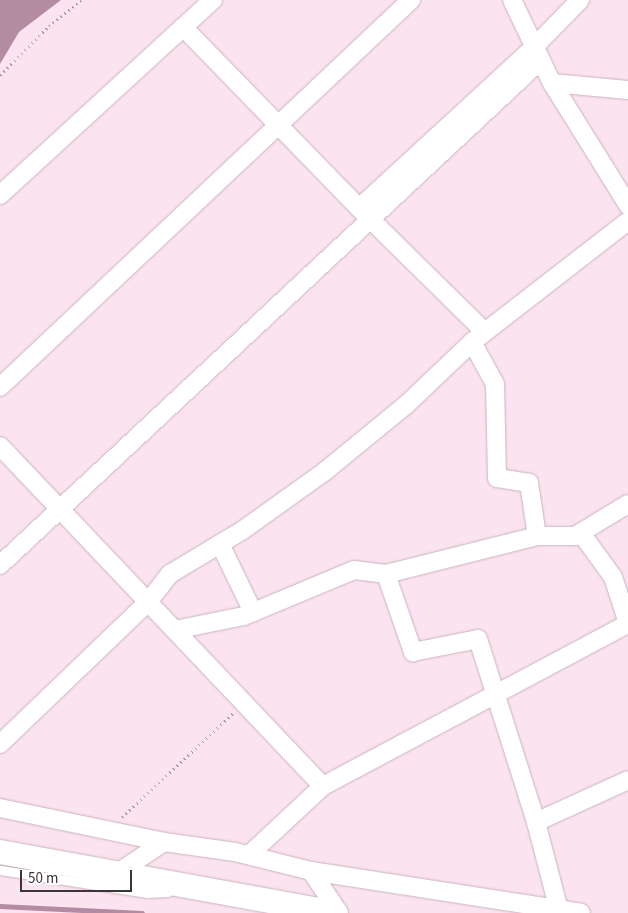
<!DOCTYPE html>
<html>
<head>
<meta charset="utf-8">
<style>
  body { margin:0 }
  #map { position:relative; width:628px; height:913px; overflow:hidden; background:#fbe4f0; font-family:"Source Sans 3",sans-serif }
  div>[style] { position:absolute }
  .water>* { inset:0; background:#b48ca1 }
  .stream>* { height:4.5px; margin:-2.25px; padding:0 2.25px; transform-origin:2.25px; border-radius:2.25px; background:#b48ca1 }
  .path>* { height:2.5px; margin-top:-1.25px; transform-origin:0; background:repeating-linear-gradient(90deg,#a6969e 0 1px,transparent 0 5px) }
  .roads { filter:drop-shadow(0 0 1px #cab4bf) drop-shadow(0 0 1px #cab4bf) }
  .service>* { height:9px; margin:-4.5px; padding:0 4.5px; transform-origin:4.5px; border-radius:4.5px; background:#fff }
  .minor>* { height:18px; margin:-9px; padding:0 9px; transform-origin:9px; border-radius:9px; background:#fff }
  .secondary>* { height:24px; margin:-12px; padding:0 12px; transform-origin:12px; border-radius:12px; background:#fff }
  span { translate:-50% -50%; white-space:nowrap; text-align:center; line-height:1.15; -webkit-text-stroke:5px #fff; paint-order:stroke }
  .scale { position:absolute; left:20px; top:870px; width:112px; height:22px; box-sizing:border-box; border:2px solid #3c3438; border-top:0; padding-left:6px; font-size:15px; line-height:18px; white-space:nowrap; color:#3c3438; -webkit-text-stroke:4px #fff; paint-order:stroke }
</style>
</head>
<body>
<div id="map">
  <div class="water">
    <i style="clip-path:polygon(0 0,61px 0,19px 32px,0 64px)"></i>
  </div>
  <div class="stream">
    <i style="left:0;top:906px;width:142px;rotate:2.8deg"></i>
  </div>
  <div class="path">
    <i style="left:0;top:75px;width:69px;rotate:-45deg"></i>
    <i style="left:49px;top:26px;width:41px;rotate:-39.1deg"></i>
    <i style="left:122px;top:817px;width:152px;rotate:-43.1deg"></i>
  </div>
  <div class="roads">
    <div class="service">
      <i style="left:0;top:870px;width:149px;rotate:8.9deg"></i>
      <i style="left:147px;top:893px;width:21px;rotate:-3deg"></i>
    </div>
    <div class="minor">
      <i style="left:512px;top:0;width:92px;rotate:64.3deg"></i>
      <i style="left:552px;top:83px;width:144px;rotate:58.1deg"></i>
      <i style="left:183px;top:27px;width:268px;rotate:45.8deg"></i>
      <i style="left:370px;top:219px;width:161px;rotate:44.5deg"></i>
      <i style="left:552px;top:83px;width:76px;rotate:5.3deg"></i>
      <i style="left:0;top:195px;width:289px;rotate:-42.5deg"></i>
      <i style="left:359px;top:208px;width:241px;rotate:-42.6deg"></i>
      <i style="left:536px;top:45px;width:63px;rotate:-45.6deg"></i>
      <i style="left:0;top:387px;width:565px;rotate:-43.28deg"></i>
      <i style="left:0;top:446px;width:469px;rotate:46.5deg"></i>
      <i style="left:323px;top:786px;width:345px;rotate:-28deg"></i>
      <i style="left:581px;top:533px;width:54px;rotate:54deg"></i>
      <i style="left:613px;top:577px;width:48px;rotate:71.9deg"></i>
      <i style="left:537px;top:536px;width:54px;rotate:-98.6deg"></i>
      <i style="left:529px;top:483px;width:32px;rotate:-171deg"></i>
      <i style="left:497px;top:478px;width:94px;rotate:-91.2deg"></i>
      <i style="left:495px;top:384px;width:48px;rotate:-118.7deg"></i>
      <i style="left:472px;top:342px;width:197px;rotate:-37.8deg"></i>
      <i style="left:220px;top:544px;width:76px;rotate:64.1deg"></i>
      <i style="left:0;top:565px;width:739px;rotate:-43.03deg"></i>
      <i style="left:386px;top:574px;width:83px;rotate:70.9deg"></i>
      <i style="left:413px;top:652px;width:66px;rotate:-11.3deg"></i>
      <i style="left:478px;top:639px;width:192px;rotate:72.4deg"></i>
      <i style="left:536px;top:822px;width:101px;rotate:-24.5deg"></i>
      <i style="left:175px;top:630px;width:70px;rotate:-11.5deg"></i>
      <i style="left:244px;top:616px;width:119px;rotate:-22.7deg"></i>
      <i style="left:354px;top:570px;width:32px;rotate:7deg"></i>
      <i style="left:386px;top:574px;width:156px;rotate:-14.1deg"></i>
      <i style="left:537px;top:536px;width:38px"></i>
      <i style="left:575px;top:536px;width:62px;rotate:-31.1deg"></i>
      <i style="left:0;top:744px;width:205px;rotate:-43.8deg"></i>
      <i style="left:148px;top:602px;width:36px;rotate:-52deg"></i>
      <i style="left:170px;top:574px;width:85px;rotate:-31.1deg"></i>
      <i style="left:243px;top:530px;width:100px;rotate:-35.6deg"></i>
      <i style="left:324px;top:472px;width:107px;rotate:-39.3deg"></i>
      <i style="left:407px;top:404px;width:90px;rotate:-43.6deg"></i>
      <i style="left:0;top:808px;width:167px;rotate:11.7deg"></i>
      <i style="left:164px;top:842px;width:72px;rotate:8deg"></i>
      <i style="left:235px;top:852px;width:78px;rotate:14deg"></i>
      <i style="left:311px;top:871px;width:273px;rotate:8.8deg"></i>
      <i style="left:536px;top:822px;width:91px;rotate:75.4deg"></i>
      <i style="left:249px;top:855px;width:101px;rotate:-43deg"></i>
      <i style="left:311px;top:871px;width:50px;rotate:56.3deg"></i>
      <i style="left:116px;top:874px;width:58px;rotate:-33.7deg"></i>
    </div>
    <div class="secondary">
      <i style="left:0;top:852px;width:341px;rotate:10.3deg"></i>
    </div>
  </div>
  <div class="scale">50 m</div>
</div>
</body>
</html>
